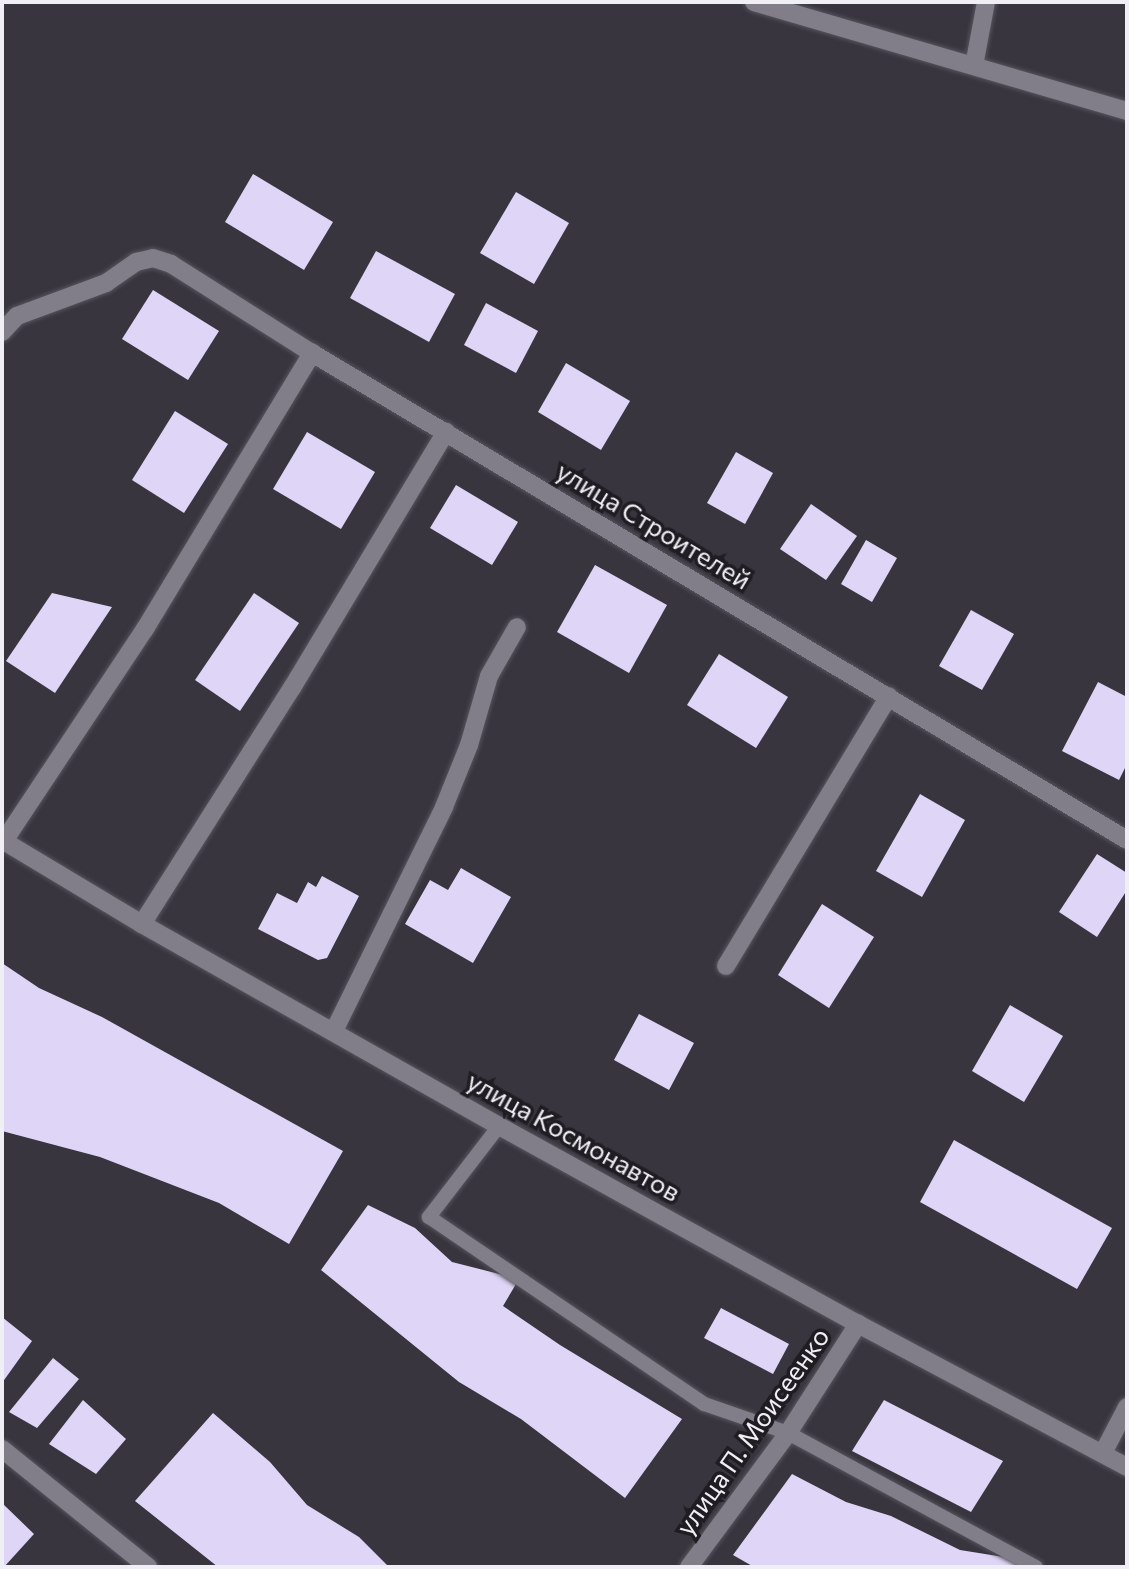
<!DOCTYPE html>
<html>
<head>
<meta charset="utf-8">
<style>
  body { margin:0 }
  #map { position:relative; width:1129px; height:1569px; overflow:hidden; background:#38353f; font-family:Commissioner,sans-serif }
  div>[style] { position:absolute }
  .building>* { inset:0; background:#dfd5f7 }
  .roads { filter:drop-shadow(0 0 2px #56545c) drop-shadow(0 0 2px #56545c) }
  .lane>* { height:14px; margin:-7px; padding:0 7px; transform-origin:7px; border-radius:7px; background:#817e89 }
  .street>* { height:18px; margin:-9px; padding:0 9px; transform-origin:9px; border-radius:9px; background:#817e89 }
  .secondary>* { height:18px; margin:-9px; padding:0 9px; transform-origin:9px; border-radius:9px; background:#817e89 }
  span { translate:-50% -50%; white-space:nowrap; text-align:center; line-height:1.15; -webkit-text-stroke:7px #1f1d22; paint-order:stroke }
  .street-label { font-size:26px; color:#f1eff6 }
  .frame { position:absolute; inset:0; border:4px solid #f1eff6; pointer-events:none }
</style>
</head>
<body>
<div id="map">
  <div class="building">
    <i style="clip-path:polygon(253px 174px,333px 222px,304px 270px,225px 222px)"></i>
    <i style="clip-path:polygon(516px 192px,569px 223px,534px 284px,480px 253px)"></i>
    <i style="clip-path:polygon(376px 251px,455px 294px,429px 342px,350px 298px)"></i>
    <i style="clip-path:polygon(153px 290px,219px 331px,188px 380px,122px 339px)"></i>
    <i style="clip-path:polygon(486px 303px,538px 331px,516px 373px,464px 345px)"></i>
    <i style="clip-path:polygon(566px 363px,630px 401px,601px 450px,538px 412px)"></i>
    <i style="clip-path:polygon(175px 411px,228px 444px,184px 513px,132px 480px)"></i>
    <i style="clip-path:polygon(307px 432px,375px 472px,341px 529px,273px 489px)"></i>
    <i style="clip-path:polygon(736px 452px,773px 473px,745px 524px,707px 503px)"></i>
    <i style="clip-path:polygon(456px 485px,518px 522px,492px 565px,430px 528px)"></i>
    <i style="clip-path:polygon(811px 504px,857px 536px,826px 580px,780px 549px)"></i>
    <i style="clip-path:polygon(866px 540px,897px 558px,872px 602px,841px 584px)"></i>
    <i style="clip-path:polygon(595px 565px,667px 605px,629px 673px,557px 632px)"></i>
    <i style="clip-path:polygon(52px 593px,112px 607px,55px 693px,6px 661px)"></i>
    <i style="clip-path:polygon(254px 593px,299px 623px,240px 711px,195px 680px)"></i>
    <i style="clip-path:polygon(971px 610px,1014px 634px,982px 690px,939px 666px)"></i>
    <i style="clip-path:polygon(719px 654px,788px 697px,756px 748px,687px 705px)"></i>
    <i style="clip-path:polygon(1098px 682px,1127px 697px,1127px 764px,1119px 780px,1062px 751px)"></i>
    <i style="clip-path:polygon(920px 794px,965px 820px,922px 897px,876px 871px)"></i>
    <i style="clip-path:polygon(1097px 854px,1127px 873px,1127px 890px,1097px 937px,1059px 912px)"></i>
    <i style="clip-path:polygon(461px 868px,511px 897px,473px 963px,405px 924px,430px 880px,448px 890px)"></i>
    <i style="clip-path:polygon(322px 876px,359px 896px,327px 958px,318px 960px,258px 929px,277px 893px,297px 903px,308px 882px,316px 887px)"></i>
    <i style="clip-path:polygon(822px 904px,874px 937px,829px 1008px,778px 975px)"></i>
    <i style="clip-path:polygon(2px 963px,39px 988px,102px 1017px,343px 1151px,289px 1244px,219px 1203px,100px 1157px,2px 1131px)"></i>
    <i style="clip-path:polygon(1010px 1005px,1063px 1036px,1024px 1102px,972px 1071px)"></i>
    <i style="clip-path:polygon(639px 1014px,694px 1043px,669px 1090px,614px 1060px)"></i>
    <i style="clip-path:polygon(954px 1140px,1112px 1228px,1077px 1289px,920px 1202px)"></i>
    <i style="clip-path:polygon(368px 1205px,415px 1228px,452px 1262px,519px 1279px,503px 1306px,560px 1345px,682px 1419px,625px 1498px,521px 1419px,459px 1382px,321px 1270px)"></i>
    <i style="clip-path:polygon(721px 1308px,789px 1344px,773px 1374px,704px 1338px)"></i>
    <i style="clip-path:polygon(2px 1317px,32px 1341px,2px 1383px)"></i>
    <i style="clip-path:polygon(53px 1358px,79px 1379px,37px 1428px,9px 1412px)"></i>
    <i style="clip-path:polygon(83px 1400px,126px 1439px,96px 1474px,49px 1444px)"></i>
    <i style="clip-path:polygon(884px 1400px,1003px 1461px,971px 1512px,852px 1451px)"></i>
    <i style="clip-path:polygon(213px 1413px,270px 1462px,307px 1505px,359px 1537px,389px 1567px,218px 1567px,135px 1501px)"></i>
    <i style="clip-path:polygon(792px 1474px,846px 1502px,891px 1516px,960px 1550px,1023px 1560px,1030px 1567px,754px 1567px,733px 1555px)"></i>
    <i style="clip-path:polygon(2px 1503px,34px 1534px,4px 1567px,2px 1567px)"></i>
  </div>
  <div class="roads">
    <div class="lane">
      <i style="left:499px;top:1126px;width:115px;rotate:127.6deg"></i>
      <i style="left:429px;top:1217px;width:333px;rotate:34.2deg"></i>
      <i style="left:704px;top:1404px;width:89px;rotate:19deg"></i>
      <i style="left:788px;top:1433px;width:282px;rotate:28.4deg"></i>
    </div>
    <div class="street">
      <i style="left:754px;top:2px;width:389px;rotate:16.3deg"></i>
      <i style="left:974px;top:66px;width:65px;rotate:-79.4deg"></i>
      <i style="left:2px;top:332px;width:22px;rotate:-47deg"></i>
      <i style="left:17px;top:316px;width:95px;rotate:-20.3deg"></i>
      <i style="left:106px;top:283px;width:37px;rotate:-35deg"></i>
      <i style="left:136px;top:262px;width:17px;rotate:-13deg"></i>
      <i style="left:153px;top:258px;width:19px;rotate:18deg"></i>
      <i style="left:171px;top:264px;width:167px;rotate:32.3deg"></i>
      <i style="left:312px;top:353px;width:949px;rotate:30.86deg"></i>
      <i style="left:4px;top:841px;width:255px;rotate:-56.4deg"></i>
      <i style="left:145px;top:629px;width:323px;rotate:-58.8deg"></i>
      <i style="left:142px;top:924px;width:280px;rotate:-57.6deg"></i>
      <i style="left:292px;top:688px;width:299px;rotate:-59deg"></i>
      <i style="left:726px;top:966px;width:315px;rotate:-58.9deg"></i>
      <i style="left:334px;top:1031px;width:250px;rotate:-63.8deg"></i>
      <i style="left:444px;top:807px;width:67px;rotate:-68deg"></i>
      <i style="left:469px;top:745px;width:72px;rotate:-73.8deg"></i>
      <i style="left:489px;top:676px;width:56px;rotate:-60.3deg"></i>
      <i style="left:2px;top:1449px;width:188px;rotate:38.9deg"></i>
      <i style="left:1103px;top:1453px;width:52px;rotate:-62.4deg"></i>
      <i style="left:689px;top:1567px;width:167px;rotate:-53.5deg"></i>
      <i style="left:788px;top:1433px;width:130px;rotate:-57.3deg"></i>
    </div>
    <div class="secondary">
      <i style="left:2px;top:840px;width:163px;rotate:31deg"></i>
      <i style="left:142px;top:924px;width:410px;rotate:29.5deg"></i>
      <i style="left:499px;top:1126px;width:410px;rotate:28.9deg"></i>
      <i style="left:858px;top:1324px;width:305px;rotate:28deg"></i>
    </div>
  </div>
  <div class="street-label">
    <span style="left:654px;top:525px;rotate:31deg">улица Строителей</span>
    <span style="left:574px;top:1136px;rotate:29deg">улица Космонавтов</span>
    <span style="left:752px;top:1431px;rotate:-55deg">улица П. Моисеенко</span>
  </div>
  <div class="frame"></div>
</div>
</body>
</html>
